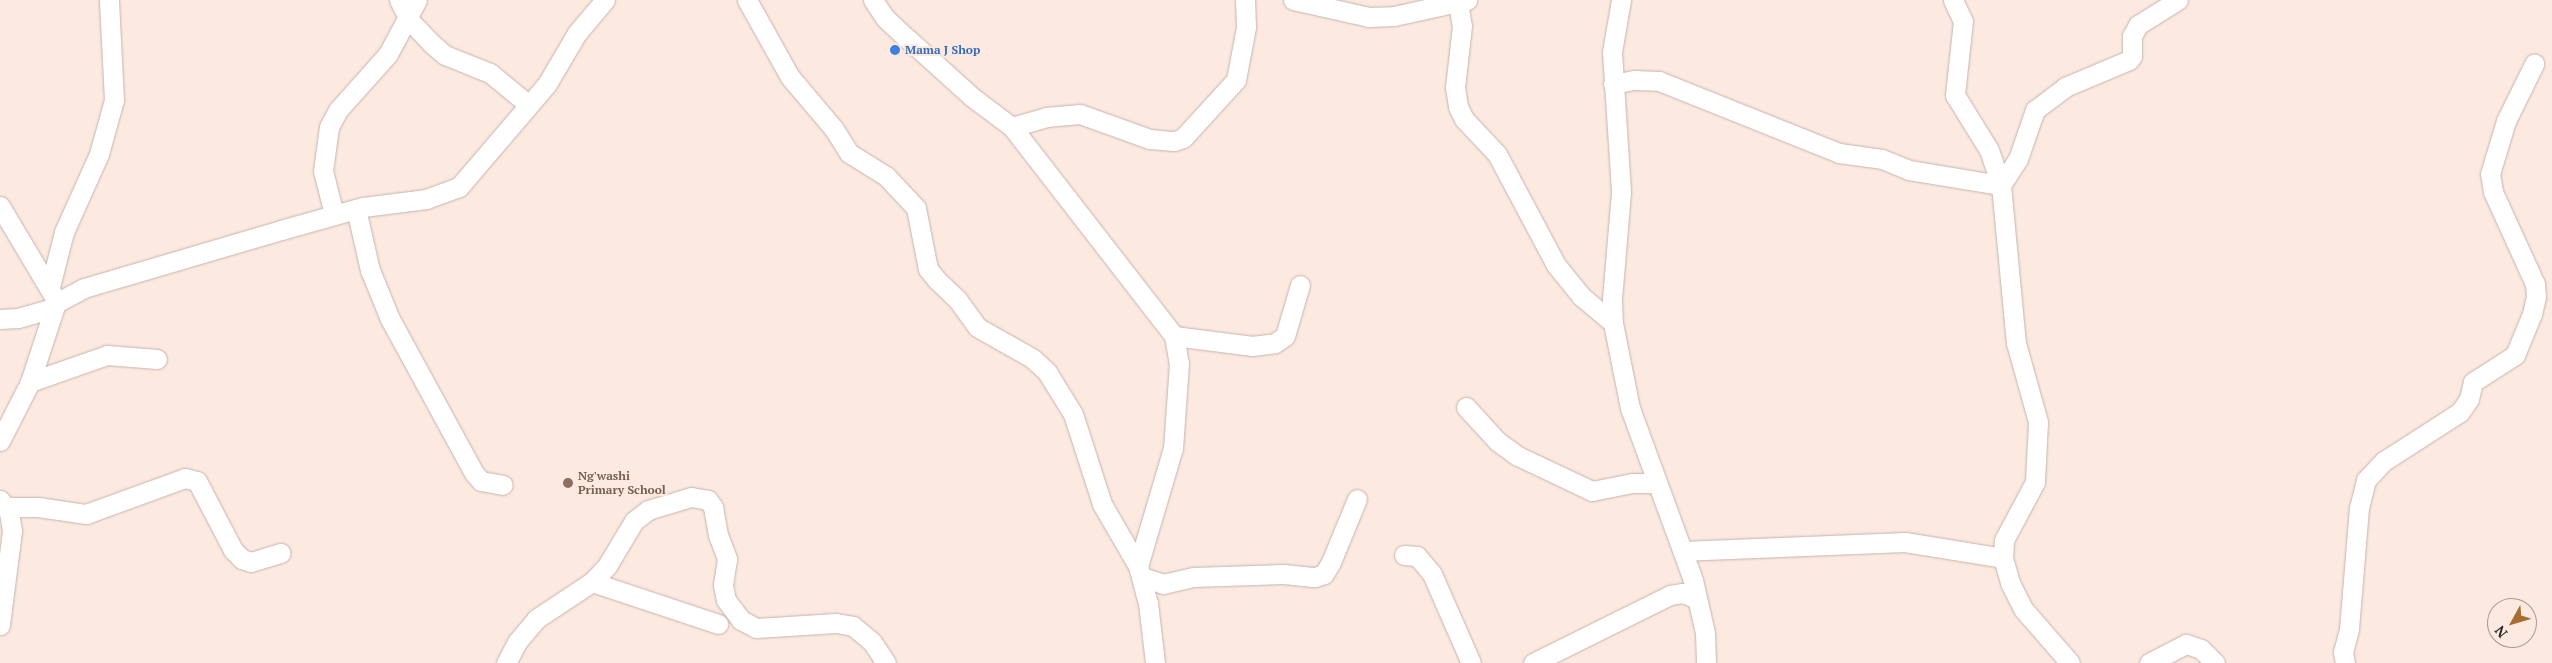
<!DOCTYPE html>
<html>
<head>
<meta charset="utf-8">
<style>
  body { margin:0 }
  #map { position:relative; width:2552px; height:663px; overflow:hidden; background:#fce9e0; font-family:"PT Serif",serif }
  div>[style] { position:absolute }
  .roads { filter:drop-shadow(0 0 1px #c6b4ab) drop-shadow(0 0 1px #c6b4ab) }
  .street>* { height:19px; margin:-9.5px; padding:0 9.5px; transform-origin:9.5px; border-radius:9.5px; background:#fff }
  .dots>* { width:14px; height:14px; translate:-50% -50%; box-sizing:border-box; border:2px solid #fce9e0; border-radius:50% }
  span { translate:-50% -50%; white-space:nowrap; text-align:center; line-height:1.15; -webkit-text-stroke:4px #fce9e0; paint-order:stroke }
  .shop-label { font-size:12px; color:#366cbe; font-weight:700 }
  .left { translate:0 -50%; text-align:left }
  .education-label { font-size:12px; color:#785e54; font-weight:700 }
  .north { position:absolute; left:2487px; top:598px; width:50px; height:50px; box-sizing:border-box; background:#fce9e0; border:1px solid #a89a93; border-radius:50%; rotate:231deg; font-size:14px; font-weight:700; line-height:20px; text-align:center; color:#2a2320 }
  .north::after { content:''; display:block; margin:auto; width:18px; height:22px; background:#a86b30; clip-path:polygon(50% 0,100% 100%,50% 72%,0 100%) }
</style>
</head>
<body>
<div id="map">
  <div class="roads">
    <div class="street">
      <i style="left:399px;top:0;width:22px;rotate:63deg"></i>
      <i style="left:409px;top:20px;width:32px;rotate:46deg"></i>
      <i style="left:431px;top:43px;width:18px;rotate:41deg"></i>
      <i style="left:445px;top:55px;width:48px;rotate:21.8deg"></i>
      <i style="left:490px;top:73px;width:50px;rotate:39.4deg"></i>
      <i style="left:747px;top:0;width:88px;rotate:60.8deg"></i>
      <i style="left:790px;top:77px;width:68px;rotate:49.8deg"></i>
      <i style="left:834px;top:129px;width:28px;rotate:58deg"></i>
      <i style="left:849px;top:153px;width:44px;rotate:31.9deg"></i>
      <i style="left:886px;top:176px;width:44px;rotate:46.8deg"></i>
      <i style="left:916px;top:208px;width:62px;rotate:78.9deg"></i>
      <i style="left:928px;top:269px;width:14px;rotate:51deg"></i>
      <i style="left:937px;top:280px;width:28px;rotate:44deg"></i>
      <i style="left:957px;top:299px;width:34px;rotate:54deg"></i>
      <i style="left:977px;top:327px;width:63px;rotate:29.4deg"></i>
      <i style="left:1032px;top:358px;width:21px;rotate:43deg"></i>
      <i style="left:1047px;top:372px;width:49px;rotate:58.2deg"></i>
      <i style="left:1073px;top:414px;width:95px;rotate:72.1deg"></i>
      <i style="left:1102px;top:504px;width:72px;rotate:59.9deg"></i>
      <i style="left:873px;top:0;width:22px;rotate:56deg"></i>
      <i style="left:885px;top:18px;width:33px;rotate:43deg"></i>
      <i style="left:909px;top:40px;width:85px;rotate:42.1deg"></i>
      <i style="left:972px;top:97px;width:50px;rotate:36.9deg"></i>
      <i style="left:1012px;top:127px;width:264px;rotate:52.2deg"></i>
      <i style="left:1174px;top:336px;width:27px;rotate:80deg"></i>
      <i style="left:1179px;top:363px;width:85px;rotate:94deg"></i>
      <i style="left:1173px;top:448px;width:123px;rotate:106.5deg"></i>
      <i style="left:1138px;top:566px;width:38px;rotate:75deg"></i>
      <i style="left:1148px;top:603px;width:60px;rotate:83.3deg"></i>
      <i style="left:1293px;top:0;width:78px;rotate:12.6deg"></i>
      <i style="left:1369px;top:17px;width:25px;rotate:-2deg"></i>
      <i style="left:1394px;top:16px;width:75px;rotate:-12.4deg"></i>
      <i style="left:1621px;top:0;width:53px;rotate:99.8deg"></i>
      <i style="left:1612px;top:52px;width:140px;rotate:86.3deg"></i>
      <i style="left:1621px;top:192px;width:107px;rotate:94.8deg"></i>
      <i style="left:1612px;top:299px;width:24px;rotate:88deg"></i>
      <i style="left:1613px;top:323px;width:87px;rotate:78.7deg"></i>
      <i style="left:1630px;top:408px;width:183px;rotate:69.9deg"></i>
      <i style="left:1693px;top:580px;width:54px;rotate:77.2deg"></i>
      <i style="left:1705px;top:633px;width:30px;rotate:88deg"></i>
      <i style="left:1953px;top:0;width:23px;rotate:65deg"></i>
      <i style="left:1963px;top:21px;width:74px;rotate:96.2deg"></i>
      <i style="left:1955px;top:95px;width:65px;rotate:58.3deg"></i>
      <i style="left:1989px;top:150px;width:37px;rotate:71deg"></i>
      <i style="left:2001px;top:185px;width:159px;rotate:84.6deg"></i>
      <i style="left:2016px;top:343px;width:82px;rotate:74.4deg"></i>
      <i style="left:2038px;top:422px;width:60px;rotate:92.9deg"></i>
      <i style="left:2035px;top:482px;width:66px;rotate:118.1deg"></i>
      <i style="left:2004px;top:540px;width:18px;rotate:93deg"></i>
      <i style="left:2003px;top:558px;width:26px;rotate:74deg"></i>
      <i style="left:2010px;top:583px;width:30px;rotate:63deg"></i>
      <i style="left:2024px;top:610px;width:70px;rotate:49deg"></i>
      <i style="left:1458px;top:2px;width:24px;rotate:81deg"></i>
      <i style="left:1462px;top:26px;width:61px;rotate:96.5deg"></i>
      <i style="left:1455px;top:87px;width:20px;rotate:81deg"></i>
      <i style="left:1458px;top:107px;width:13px;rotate:63deg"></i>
      <i style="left:1464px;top:119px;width:48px;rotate:46.7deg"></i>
      <i style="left:1497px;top:154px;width:126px;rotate:62deg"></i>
      <i style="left:1556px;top:265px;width:40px;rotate:51deg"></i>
      <i style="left:1581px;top:296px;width:42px;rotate:40.2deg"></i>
      <i style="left:1613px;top:84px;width:21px;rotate:-11deg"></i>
      <i style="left:1634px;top:80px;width:25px;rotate:2deg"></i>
      <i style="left:1659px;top:81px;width:194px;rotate:21.8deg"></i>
      <i style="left:1839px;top:153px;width:43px;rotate:7.9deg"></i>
      <i style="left:1882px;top:159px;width:29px;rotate:22deg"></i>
      <i style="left:1909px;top:170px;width:93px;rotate:9.3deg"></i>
      <i style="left:2001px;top:185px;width:31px;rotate:-57deg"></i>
      <i style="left:2018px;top:159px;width:52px;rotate:-70.9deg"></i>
      <i style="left:2035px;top:110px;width:38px;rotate:-37deg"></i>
      <i style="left:2065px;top:87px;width:69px;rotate:-22.9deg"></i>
      <i style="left:2129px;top:60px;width:5px;rotate:-53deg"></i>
      <i style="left:2132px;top:56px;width:20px;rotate:-90deg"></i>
      <i style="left:2132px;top:36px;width:13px;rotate:-61deg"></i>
      <i style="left:2138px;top:25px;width:47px;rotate:-32deg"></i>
      <i style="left:1012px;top:127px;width:35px;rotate:-16deg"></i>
      <i style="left:1046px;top:117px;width:34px;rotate:-5deg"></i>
      <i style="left:1080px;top:114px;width:74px;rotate:19.7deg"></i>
      <i style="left:1150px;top:139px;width:24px;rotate:5deg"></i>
      <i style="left:1174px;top:141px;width:9px;rotate:-18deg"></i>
      <i style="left:1183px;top:138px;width:79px;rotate:-47.6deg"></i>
      <i style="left:1236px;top:80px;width:54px;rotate:-79.3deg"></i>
      <i style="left:1246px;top:27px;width:27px;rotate:-92deg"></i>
      <i style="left:0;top:206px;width:104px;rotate:59.2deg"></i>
      <i style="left:356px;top:209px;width:63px;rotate:77.1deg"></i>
      <i style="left:370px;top:270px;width:53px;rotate:67.8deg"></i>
      <i style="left:390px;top:319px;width:175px;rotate:61.4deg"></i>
      <i style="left:474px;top:473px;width:11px;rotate:49deg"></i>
      <i style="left:481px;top:481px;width:22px;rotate:10deg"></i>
      <i style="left:334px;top:214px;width:44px;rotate:-104.3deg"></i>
      <i style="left:323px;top:171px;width:44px;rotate:-82.2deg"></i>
      <i style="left:329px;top:127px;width:19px;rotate:-62deg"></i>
      <i style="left:338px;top:110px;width:75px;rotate:-48.2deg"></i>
      <i style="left:388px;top:54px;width:61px;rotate:-61.8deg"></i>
      <i style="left:50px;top:287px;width:57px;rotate:-75.7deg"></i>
      <i style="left:64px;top:232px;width:85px;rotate:-65.8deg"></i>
      <i style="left:99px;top:154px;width:56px;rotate:-74.5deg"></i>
      <i style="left:114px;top:100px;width:100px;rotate:-92.9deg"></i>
      <i style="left:0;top:319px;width:18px;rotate:-3deg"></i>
      <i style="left:18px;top:318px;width:37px;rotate:-16deg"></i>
      <i style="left:1174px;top:336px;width:79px;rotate:7.3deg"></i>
      <i style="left:1252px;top:346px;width:23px;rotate:-7deg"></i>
      <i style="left:1275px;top:343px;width:12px;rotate:-35deg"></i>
      <i style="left:1285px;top:336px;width:53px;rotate:-73.6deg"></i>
      <i style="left:30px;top:382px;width:82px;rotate:-19.3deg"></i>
      <i style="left:107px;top:355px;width:50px;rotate:4.6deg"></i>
      <i style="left:1466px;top:407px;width:46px;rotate:47.6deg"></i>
      <i style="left:1497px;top:441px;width:26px;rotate:36deg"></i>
      <i style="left:1518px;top:456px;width:82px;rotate:25.3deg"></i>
      <i style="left:1592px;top:491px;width:41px;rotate:-11.3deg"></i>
      <i style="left:1632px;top:483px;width:25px"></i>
      <i style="left:0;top:441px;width:66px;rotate:-63deg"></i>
      <i style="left:30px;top:382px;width:83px;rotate:-71.8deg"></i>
      <i style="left:56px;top:303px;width:32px;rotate:-28deg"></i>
      <i style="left:84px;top:288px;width:205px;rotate:-16.4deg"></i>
      <i style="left:281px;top:230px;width:85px;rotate:-15.7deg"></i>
      <i style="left:363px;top:207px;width:64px;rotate:-7.2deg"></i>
      <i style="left:426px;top:199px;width:35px;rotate:-20deg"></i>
      <i style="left:459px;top:187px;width:135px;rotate:-49.5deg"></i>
      <i style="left:547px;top:84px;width:59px;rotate:-59.5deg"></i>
      <i style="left:577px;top:33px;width:43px;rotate:-49.7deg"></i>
      <i style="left:0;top:500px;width:15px;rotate:53deg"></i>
      <i style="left:9px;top:512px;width:19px;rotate:81deg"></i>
      <i style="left:12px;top:531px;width:95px;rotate:97.3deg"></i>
      <i style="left:5px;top:507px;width:33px"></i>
      <i style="left:38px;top:507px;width:49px;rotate:8.3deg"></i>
      <i style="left:86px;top:514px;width:105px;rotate:-20deg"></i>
      <i style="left:185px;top:478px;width:12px;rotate:14deg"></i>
      <i style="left:197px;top:481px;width:78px;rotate:62.4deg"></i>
      <i style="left:233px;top:550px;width:13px;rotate:45deg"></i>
      <i style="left:242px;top:559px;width:9px;rotate:18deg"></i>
      <i style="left:251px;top:562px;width:31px;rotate:-17deg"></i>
      <i style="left:1683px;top:551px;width:222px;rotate:-2.3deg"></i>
      <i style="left:1905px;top:542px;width:99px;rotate:9.3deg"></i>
      <i style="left:1404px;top:555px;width:13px;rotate:4deg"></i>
      <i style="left:1417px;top:556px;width:23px;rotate:50deg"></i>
      <i style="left:1432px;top:574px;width:97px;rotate:66.3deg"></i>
      <i style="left:1142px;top:577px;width:22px;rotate:18deg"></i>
      <i style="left:1163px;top:584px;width:32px;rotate:-13deg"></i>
      <i style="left:1194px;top:577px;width:90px;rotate:-1.9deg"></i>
      <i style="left:1284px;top:574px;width:31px;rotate:6deg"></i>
      <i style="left:1315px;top:577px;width:9px;rotate:-18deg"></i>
      <i style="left:1324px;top:574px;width:14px;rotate:-60deg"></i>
      <i style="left:1331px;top:562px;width:68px;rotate:-67.6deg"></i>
      <i style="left:592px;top:582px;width:133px;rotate:18.4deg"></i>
      <i style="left:506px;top:663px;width:24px;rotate:-62deg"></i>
      <i style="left:517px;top:642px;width:30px;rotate:-50deg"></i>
      <i style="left:536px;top:619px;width:67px;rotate:-33.5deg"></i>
      <i style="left:592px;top:582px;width:22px;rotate:-47deg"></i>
      <i style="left:607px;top:566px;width:52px;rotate:-59deg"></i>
      <i style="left:634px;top:521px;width:18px;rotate:-38deg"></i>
      <i style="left:648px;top:510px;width:45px;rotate:-16.8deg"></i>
      <i style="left:691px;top:497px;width:17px;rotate:10deg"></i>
      <i style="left:708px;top:500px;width:9px;rotate:54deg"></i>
      <i style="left:713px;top:507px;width:28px;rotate:80deg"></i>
      <i style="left:718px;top:535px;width:26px;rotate:69deg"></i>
      <i style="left:727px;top:559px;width:26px;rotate:99deg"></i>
      <i style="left:723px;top:585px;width:15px;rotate:79deg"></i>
      <i style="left:726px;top:600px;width:25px;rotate:53deg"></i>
      <i style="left:741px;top:620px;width:17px;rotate:28deg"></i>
      <i style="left:756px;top:628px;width:80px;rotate:-3.6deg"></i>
      <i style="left:836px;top:623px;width:17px;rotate:10deg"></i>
      <i style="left:853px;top:626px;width:25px;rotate:40deg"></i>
      <i style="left:872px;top:642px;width:25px;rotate:56deg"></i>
      <i style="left:1533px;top:663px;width:153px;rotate:-26.4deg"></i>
      <i style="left:1670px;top:595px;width:13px;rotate:-9deg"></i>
      <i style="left:1683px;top:593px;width:15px;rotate:23deg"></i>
      <i style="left:2149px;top:663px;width:42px;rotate:-27.2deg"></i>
      <i style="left:2186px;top:644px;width:16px;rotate:18deg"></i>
      <i style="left:2201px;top:649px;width:20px;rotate:45deg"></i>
      <i style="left:2345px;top:663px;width:11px;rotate:-100deg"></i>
      <i style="left:2343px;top:652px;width:24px;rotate:-75deg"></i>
      <i style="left:2349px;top:629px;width:121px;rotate:-85.3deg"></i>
      <i style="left:2359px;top:508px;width:29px;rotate:-76deg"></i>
      <i style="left:2366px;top:480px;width:26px;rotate:-47deg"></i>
      <i style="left:2384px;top:461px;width:90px;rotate:-32.8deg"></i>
      <i style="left:2460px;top:412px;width:16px;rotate:-55deg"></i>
      <i style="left:2469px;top:399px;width:17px;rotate:-77deg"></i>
      <i style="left:2473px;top:382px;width:50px;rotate:-32.7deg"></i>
      <i style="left:2515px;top:355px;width:44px;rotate:-67.5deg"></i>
      <i style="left:2532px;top:314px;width:17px;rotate:-77deg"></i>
      <i style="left:2536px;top:297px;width:13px;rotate:-94deg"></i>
      <i style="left:2535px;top:284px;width:101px;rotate:-114.5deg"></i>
      <i style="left:2493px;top:192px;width:18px;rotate:-99deg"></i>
      <i style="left:2490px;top:174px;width:55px;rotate:-73.2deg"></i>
      <i style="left:2506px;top:121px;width:64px;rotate:-63.8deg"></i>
    </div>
  </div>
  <div class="dots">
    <i style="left:895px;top:50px;background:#3f7fe0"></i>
    <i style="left:568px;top:483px;background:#8d6e63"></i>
  </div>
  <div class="shop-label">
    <span class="left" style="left:905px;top:50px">Mama J Shop</span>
  </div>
  <div class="education-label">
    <span class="left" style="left:578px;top:483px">Ng'washi<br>Primary School</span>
  </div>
  <div class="north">N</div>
</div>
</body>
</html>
